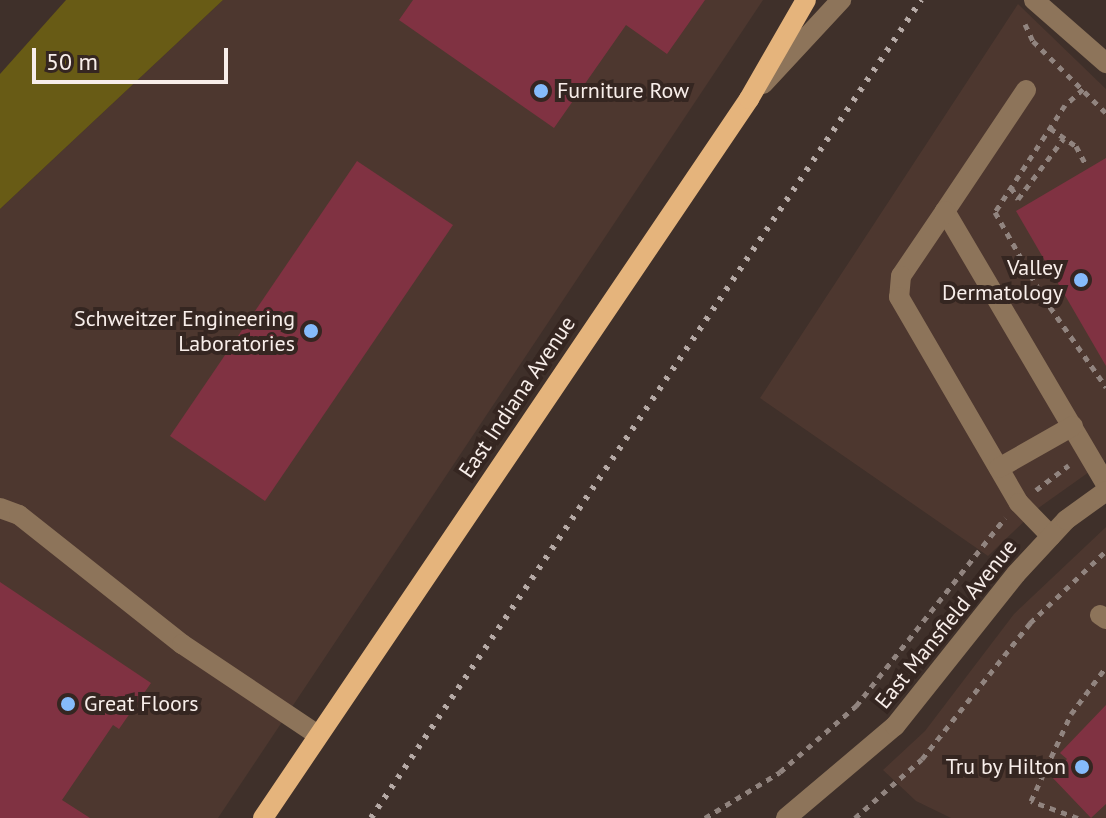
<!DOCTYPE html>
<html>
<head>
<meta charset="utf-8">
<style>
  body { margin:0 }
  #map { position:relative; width:1106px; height:818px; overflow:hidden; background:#3f302a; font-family:"PT Sans",sans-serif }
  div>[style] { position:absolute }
  .built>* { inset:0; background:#4d372f }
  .green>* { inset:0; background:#685b15 }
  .building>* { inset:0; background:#803242 }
  .path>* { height:5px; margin-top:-2.5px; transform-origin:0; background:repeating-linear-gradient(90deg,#91847f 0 6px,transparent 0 12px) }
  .minor>* { height:20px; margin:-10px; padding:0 10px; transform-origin:10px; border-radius:10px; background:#8d745a }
  .major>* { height:20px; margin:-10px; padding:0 10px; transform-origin:10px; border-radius:10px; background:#e5b47c }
  .rail>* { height:6px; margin-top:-3px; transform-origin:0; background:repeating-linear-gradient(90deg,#b6aaa6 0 4px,transparent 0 12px) }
  .dots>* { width:22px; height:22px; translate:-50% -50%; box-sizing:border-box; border:4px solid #352621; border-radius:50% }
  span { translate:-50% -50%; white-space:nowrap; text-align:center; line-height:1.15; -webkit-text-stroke:8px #352621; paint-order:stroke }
  .poi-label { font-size:22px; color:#f8eeea }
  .left { translate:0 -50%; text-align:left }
  .right { translate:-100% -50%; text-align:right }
  .street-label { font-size:22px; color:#f8eeea }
  .scale { position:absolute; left:32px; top:48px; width:196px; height:36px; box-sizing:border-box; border:4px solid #f8eeea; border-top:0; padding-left:10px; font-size:24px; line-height:28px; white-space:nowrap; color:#f8eeea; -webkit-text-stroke:6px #352621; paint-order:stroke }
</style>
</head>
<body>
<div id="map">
  <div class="built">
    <i style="clip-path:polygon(223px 0,763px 0,218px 818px,0 818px,0 209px)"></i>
    <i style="clip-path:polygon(1018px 4px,1106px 89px,1106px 460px,1037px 509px,988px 556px,760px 398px)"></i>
    <i style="clip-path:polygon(1106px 527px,1106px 818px,951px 818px,916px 801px,883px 770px,925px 731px,1014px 614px)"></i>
  </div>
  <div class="green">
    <i style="clip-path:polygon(66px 0,223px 0,0 209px,0 74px)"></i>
  </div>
  <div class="building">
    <i style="clip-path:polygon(413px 0,705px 0,667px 54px,626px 25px,554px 128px,399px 20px)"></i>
    <i style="clip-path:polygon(1106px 158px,1106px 366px,1016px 211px)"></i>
    <i style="clip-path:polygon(357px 161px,453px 225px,265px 501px,170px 436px)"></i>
    <i style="clip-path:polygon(0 582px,151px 683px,119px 729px,113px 725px,62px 800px,90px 818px,0 818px)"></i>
    <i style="clip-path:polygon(1106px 705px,1106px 804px,1091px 818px,1051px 776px,1067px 759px,1060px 753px)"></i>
  </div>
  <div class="path">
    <i style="left:1025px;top:24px;width:19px;rotate:65deg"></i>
    <i style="left:1033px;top:41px;width:103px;rotate:44.6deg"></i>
    <i style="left:1083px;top:89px;width:24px;rotate:138deg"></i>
    <i style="left:1065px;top:105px;width:128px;rotate:123.2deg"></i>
    <i style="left:995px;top:212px;width:98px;rotate:60.5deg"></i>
    <i style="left:1043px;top:297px;width:110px;rotate:55deg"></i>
    <i style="left:1050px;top:128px;width:32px;rotate:35deg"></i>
    <i style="left:1076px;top:146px;width:21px;rotate:62deg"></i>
    <i style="left:1011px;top:187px;width:14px;rotate:60deg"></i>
    <i style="left:1018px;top:199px;width:76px;rotate:-53deg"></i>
    <i style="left:1036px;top:490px;width:41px;rotate:-37.1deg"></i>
    <i style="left:705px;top:818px;width:88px;rotate:-31.5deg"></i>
    <i style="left:780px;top:772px;width:101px;rotate:-41deg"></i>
    <i style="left:856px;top:706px;width:240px;rotate:-51.6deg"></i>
    <i style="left:855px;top:818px;width:89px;rotate:-41.4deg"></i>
    <i style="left:922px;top:759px;width:174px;rotate:-51.5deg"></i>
    <i style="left:1030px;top:623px;width:105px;rotate:-43.5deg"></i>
    <i style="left:1078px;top:818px;width:50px;rotate:-160.1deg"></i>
    <i style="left:1031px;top:801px;width:96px;rotate:-65.3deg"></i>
    <i style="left:1071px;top:714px;width:59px;rotate:-53.3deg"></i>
  </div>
  <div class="minor">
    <i style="left:1034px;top:0;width:96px;rotate:41.2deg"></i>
    <i style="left:763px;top:84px;width:115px;rotate:-47.1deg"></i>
    <i style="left:1026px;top:90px;width:146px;rotate:123.8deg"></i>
    <i style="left:945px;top:211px;width:317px;rotate:59.5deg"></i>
    <i style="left:945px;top:211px;width:78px;rotate:124.1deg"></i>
    <i style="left:901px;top:276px;width:21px;rotate:95deg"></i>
    <i style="left:899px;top:297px;width:238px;rotate:59.8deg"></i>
    <i style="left:1019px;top:503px;width:46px;rotate:45.9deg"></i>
    <i style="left:999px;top:468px;width:85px;rotate:-29.6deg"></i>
    <i style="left:0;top:508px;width:20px;rotate:20deg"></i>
    <i style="left:19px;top:515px;width:208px;rotate:38.4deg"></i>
    <i style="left:182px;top:644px;width:164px;rotate:33.8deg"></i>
    <i style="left:1100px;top:615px;width:7px;rotate:34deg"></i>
    <i style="left:786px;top:818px;width:143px;rotate:-40.2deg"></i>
    <i style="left:895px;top:726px;width:194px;rotate:-51.5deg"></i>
    <i style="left:1016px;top:574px;width:74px;rotate:-47.2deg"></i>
    <i style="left:1066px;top:520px;width:49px;rotate:-35.9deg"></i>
  </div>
  <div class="major">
    <i style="left:263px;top:818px;width:868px;rotate:-55.94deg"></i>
    <i style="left:749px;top:99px;width:114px;rotate:-60.1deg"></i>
  </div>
  <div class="rail">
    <i style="left:371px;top:818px;width:986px;rotate:-56.08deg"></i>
  </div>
  <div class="dots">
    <i style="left:541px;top:91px;background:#85bbfb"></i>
    <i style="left:1081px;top:280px;background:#85bbfb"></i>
    <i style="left:311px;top:331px;background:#85bbfb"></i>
    <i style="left:68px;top:704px;background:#85bbfb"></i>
    <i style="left:1082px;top:767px;background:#85bbfb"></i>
  </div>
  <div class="poi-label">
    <span class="left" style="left:557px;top:91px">Furniture Row</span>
    <span class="right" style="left:1063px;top:280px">Valley<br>Dermatology</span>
    <span class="right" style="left:295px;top:331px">Schweitzer Engineering<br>Laboratories</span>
    <span class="left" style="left:84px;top:704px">Great Floors</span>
    <span class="right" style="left:1066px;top:767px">Tru by Hilton</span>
  </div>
  <div class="street-label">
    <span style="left:517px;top:397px;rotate:-56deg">East Indiana Avenue</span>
    <span style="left:946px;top:624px;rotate:-51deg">East Mansfield Avenue</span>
  </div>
  <div class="scale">50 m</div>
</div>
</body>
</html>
